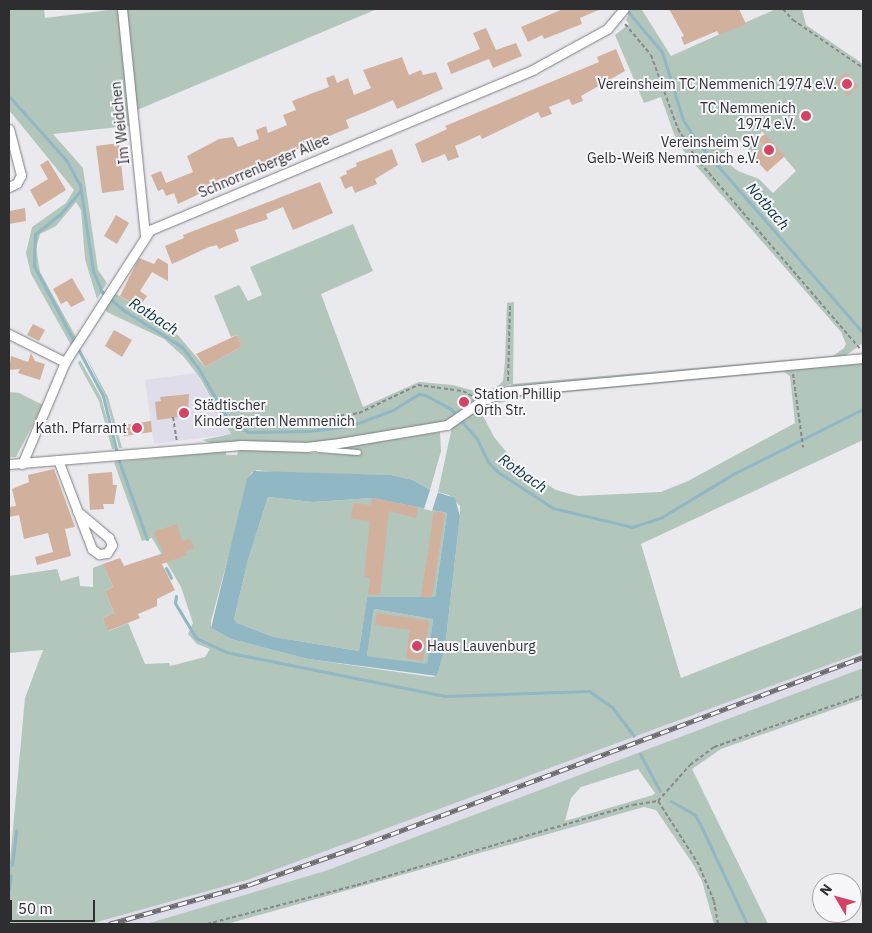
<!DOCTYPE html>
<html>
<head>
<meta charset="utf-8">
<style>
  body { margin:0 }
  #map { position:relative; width:872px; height:933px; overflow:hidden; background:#eae9ee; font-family:"IBM Plex Sans",sans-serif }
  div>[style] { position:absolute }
  .built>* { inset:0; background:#e0ddea }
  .green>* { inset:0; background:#b2c6bb }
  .water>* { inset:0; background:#90b7c3 }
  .pier>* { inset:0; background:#eae9ee }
  .stream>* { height:3px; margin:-1.5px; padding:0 1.5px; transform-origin:1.5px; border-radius:1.5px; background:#90b7c3 }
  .building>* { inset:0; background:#d1b19e }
  .path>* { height:2px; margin-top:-1px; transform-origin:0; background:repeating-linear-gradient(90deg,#88878b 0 4px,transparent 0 6.5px) }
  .roads { filter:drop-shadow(0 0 1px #7d7c80) drop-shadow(0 0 1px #7d7c80) }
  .service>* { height:4.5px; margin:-2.25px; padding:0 2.25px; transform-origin:2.25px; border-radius:2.25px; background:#fff }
  .minor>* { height:9px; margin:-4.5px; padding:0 4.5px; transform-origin:4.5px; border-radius:4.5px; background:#fff }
  .rail>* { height:5px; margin-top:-2.5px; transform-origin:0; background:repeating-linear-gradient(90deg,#f7f6fb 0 9px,#6c6c6f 0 18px); box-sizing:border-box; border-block:1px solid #6c6c6f }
  .dots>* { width:14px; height:14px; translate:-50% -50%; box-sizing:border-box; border:2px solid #f7f6fb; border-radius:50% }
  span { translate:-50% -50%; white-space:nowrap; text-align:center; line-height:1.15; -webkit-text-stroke:4px #f7f6fb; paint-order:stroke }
  .poi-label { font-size:14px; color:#2e2e30 }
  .right { translate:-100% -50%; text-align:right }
  .left { translate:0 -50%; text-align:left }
  .street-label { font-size:14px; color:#2e2e30 }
  .water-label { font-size:15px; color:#082f38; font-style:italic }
  .frame { position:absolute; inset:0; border:10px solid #2e2e30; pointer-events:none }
  .north { position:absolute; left:812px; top:873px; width:50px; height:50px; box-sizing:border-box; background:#f7f6fb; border:1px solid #a7a6aa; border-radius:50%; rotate:307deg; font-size:14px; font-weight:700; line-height:20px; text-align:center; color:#2e2e30 }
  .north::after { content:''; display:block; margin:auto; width:18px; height:22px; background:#d24364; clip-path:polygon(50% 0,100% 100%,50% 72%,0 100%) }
  .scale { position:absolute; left:10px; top:900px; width:85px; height:22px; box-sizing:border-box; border:2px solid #2e2e30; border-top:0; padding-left:6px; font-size:15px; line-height:18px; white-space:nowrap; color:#2e2e30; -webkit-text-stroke:4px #f7f6fb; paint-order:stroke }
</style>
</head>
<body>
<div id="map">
  <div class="built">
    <i style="clip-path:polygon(196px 373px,231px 434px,154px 444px,145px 380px)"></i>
    <i style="clip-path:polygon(863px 652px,863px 668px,325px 871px,146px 924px,90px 924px,247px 880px)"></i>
  </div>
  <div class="green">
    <i style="clip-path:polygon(9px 9px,44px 9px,45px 18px,117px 9px,377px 9px,137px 110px,138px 125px,53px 134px,83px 168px,98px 270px,107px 283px,97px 299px,85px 259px,81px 210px,76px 202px,56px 226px,40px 234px,36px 249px,40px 272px,76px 337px,71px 345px,31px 274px,26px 253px,32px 227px,66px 203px,74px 190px,9px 110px)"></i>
    <i style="clip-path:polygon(evenodd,631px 9px,642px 10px,671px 56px,776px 9px,802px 9px,806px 25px,863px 64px,863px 346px,861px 344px,844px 357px,515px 387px,510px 384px,484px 394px,446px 421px,322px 442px,210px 443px,202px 440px,231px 434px,200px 378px,184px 357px,164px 339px,107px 312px,104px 307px,113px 292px,171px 327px,205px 367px,242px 346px,237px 335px,231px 337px,214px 296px,239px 285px,248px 301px,262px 295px,250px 267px,353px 224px,373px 271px,321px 294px,363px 407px,419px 382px,453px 385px,482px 393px,498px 386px,503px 381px,505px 362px,507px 303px,514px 302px,513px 384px,833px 356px,844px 348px,846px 344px,841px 332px,685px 153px,674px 134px,661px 97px,644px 103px,615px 35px,629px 24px,626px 20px,631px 9px,762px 131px,796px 171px,773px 193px,759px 179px,738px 171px,720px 157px,740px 140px,754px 155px,764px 146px,758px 139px,762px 131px)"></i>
    <i style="clip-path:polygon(84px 353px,108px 397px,122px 448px,119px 448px,105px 396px)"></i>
    <i style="clip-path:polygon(80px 360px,101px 397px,115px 449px,112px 449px,99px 401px,78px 363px)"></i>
    <i style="clip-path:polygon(evenodd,863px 363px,863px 440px,641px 544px,681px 678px,863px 607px,863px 652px,247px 880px,90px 924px,9px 924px,9px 872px,25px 698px,43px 650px,9px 653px,9px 576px,57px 569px,61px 581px,79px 576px,80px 586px,93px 587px,93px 568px,103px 564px,113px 587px,105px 591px,114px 613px,103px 618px,109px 631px,128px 623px,145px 664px,169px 663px,170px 666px,205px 657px,210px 649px,197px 644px,188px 634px,193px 623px,181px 587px,152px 538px,142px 541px,114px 462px,226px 451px,226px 455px,237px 455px,239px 449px,358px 455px,358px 451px,344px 447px,440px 432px,441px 451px,430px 490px,413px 480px,391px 475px,281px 473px,257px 470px,251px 473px,211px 621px,211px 628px,231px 639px,308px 659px,432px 677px,437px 676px,445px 648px,460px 516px,460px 506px,449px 495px,438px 492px,452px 427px,486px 404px,513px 395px,863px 363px,784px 372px,790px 376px,795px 423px,688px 481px,661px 492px,578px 496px,556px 490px,519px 467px,494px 437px,481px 412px,495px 404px,525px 396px,784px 372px)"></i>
    <i style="clip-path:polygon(9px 392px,19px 393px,43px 405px,16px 457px,9px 457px)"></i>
    <i style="clip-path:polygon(268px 497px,313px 502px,372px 498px,447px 513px,435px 597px,367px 597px,359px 651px,274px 637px,237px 623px,234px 619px,248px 560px)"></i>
    <i style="clip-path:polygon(374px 609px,433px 619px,427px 665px,367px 656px)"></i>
    <i style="clip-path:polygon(evenodd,863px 668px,863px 699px,721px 749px,692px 769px,768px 924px,714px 924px,702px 881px,693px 864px,656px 810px,644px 807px,227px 924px,146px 924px,325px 871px,863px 668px,638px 769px,655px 793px,653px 795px,565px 821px,571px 798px,581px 787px,638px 769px)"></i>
  </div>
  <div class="water">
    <i style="clip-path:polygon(evenodd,254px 471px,391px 475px,413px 480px,430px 490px,455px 498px,460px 516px,445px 648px,437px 676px,308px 659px,231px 639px,211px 628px,247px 479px,254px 471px,268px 497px,313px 502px,372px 498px,447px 513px,435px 597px,367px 597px,359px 651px,274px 637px,237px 623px,234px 619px,248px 560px,268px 497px,254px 471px,374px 609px,433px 619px,427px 664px,367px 656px,374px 609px)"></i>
  </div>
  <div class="pier">
    <i style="clip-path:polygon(430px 490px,438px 492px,432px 511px,424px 509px)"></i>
  </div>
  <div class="stream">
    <i style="left:626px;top:9px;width:56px;rotate:50.1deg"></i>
    <i style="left:662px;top:52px;width:71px;rotate:72.8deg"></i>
    <i style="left:683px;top:120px;width:27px;rotate:57deg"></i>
    <i style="left:698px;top:143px;width:252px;rotate:49deg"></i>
    <i style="left:9px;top:96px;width:86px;rotate:48.3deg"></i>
    <i style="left:66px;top:160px;width:29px;rotate:61deg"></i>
    <i style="left:80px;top:185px;width:87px;rotate:81.4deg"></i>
    <i style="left:93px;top:271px;width:23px;rotate:67deg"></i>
    <i style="left:102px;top:292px;width:30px;rotate:40deg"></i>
    <i style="left:125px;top:311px;width:67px;rotate:32.3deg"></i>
    <i style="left:182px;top:347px;width:24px;rotate:52deg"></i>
    <i style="left:197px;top:366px;width:60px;rotate:60deg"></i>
    <i style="left:227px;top:418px;width:25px;rotate:34deg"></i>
    <i style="left:248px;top:432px;width:61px;rotate:-0.9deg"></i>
    <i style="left:309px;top:431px;width:41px;rotate:-7deg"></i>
    <i style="left:350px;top:426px;width:46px;rotate:-20.4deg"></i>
    <i style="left:393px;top:410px;width:31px;rotate:-32deg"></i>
    <i style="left:419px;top:394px;width:6px;rotate:9deg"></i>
    <i style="left:425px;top:395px;width:30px;rotate:28deg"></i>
    <i style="left:451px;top:409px;width:40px;rotate:49deg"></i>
    <i style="left:477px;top:439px;width:25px;rotate:64deg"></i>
    <i style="left:488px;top:462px;width:14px;rotate:45deg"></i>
    <i style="left:498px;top:472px;width:66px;rotate:33.2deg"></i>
    <i style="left:553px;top:508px;width:81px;rotate:13.5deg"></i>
    <i style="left:632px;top:527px;width:32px;rotate:-18deg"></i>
    <i style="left:662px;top:517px;width:85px;rotate:-31.1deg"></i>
    <i style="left:735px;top:473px;width:143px;rotate:-26.6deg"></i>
    <i style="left:81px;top:190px;width:32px;rotate:131deg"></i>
    <i style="left:60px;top:214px;width:32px;rotate:141deg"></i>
    <i style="left:35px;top:234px;width:32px;rotate:92deg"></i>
    <i style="left:34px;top:266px;width:147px;rotate:62deg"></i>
    <i style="left:103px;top:396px;width:67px;rotate:76.2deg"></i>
    <i style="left:119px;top:461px;width:83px;rotate:70.3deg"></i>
    <i style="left:166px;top:568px;width:11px;rotate:63deg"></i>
    <i style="left:176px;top:596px;width:7px;rotate:98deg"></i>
    <i style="left:175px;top:603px;width:41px;rotate:59deg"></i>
    <i style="left:196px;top:638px;width:33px;rotate:25deg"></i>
    <i style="left:226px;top:652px;width:223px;rotate:11.4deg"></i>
    <i style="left:445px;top:696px;width:144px;rotate:-2deg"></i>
    <i style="left:589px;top:691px;width:28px;rotate:35deg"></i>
    <i style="left:612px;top:707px;width:36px;rotate:53deg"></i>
    <i style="left:640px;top:754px;width:42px;rotate:61.6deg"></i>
    <i style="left:671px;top:801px;width:28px;rotate:30deg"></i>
    <i style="left:695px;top:815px;width:10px;rotate:61deg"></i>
    <i style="left:700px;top:824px;width:110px;rotate:64.8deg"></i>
    <i style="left:12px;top:865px;width:35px;rotate:-83deg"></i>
    <i style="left:9px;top:889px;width:14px;rotate:-82deg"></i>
  </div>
  <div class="building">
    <i style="clip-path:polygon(563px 9px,601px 9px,580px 18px,582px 24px,544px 39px,542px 35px,528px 42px,521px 27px)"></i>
    <i style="clip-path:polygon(669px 9px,739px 9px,746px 24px,719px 35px,717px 31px,684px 45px,681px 37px,684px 36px)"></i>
    <i style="clip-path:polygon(486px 28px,496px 50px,516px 43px,522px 56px,493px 68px,489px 59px,451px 74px,447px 63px,480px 49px,473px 33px)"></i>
    <i style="clip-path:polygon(616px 49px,625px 71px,581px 96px,583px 101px,572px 105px,569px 99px,549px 107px,552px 114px,541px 118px,538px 112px,482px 139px,480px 135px,462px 143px,455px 146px,459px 157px,448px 161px,445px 154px,422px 163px,415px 144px,447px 129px,445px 126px,599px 62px,597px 57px)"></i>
    <i style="clip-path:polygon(402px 57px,409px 75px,421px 70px,423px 75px,436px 72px,443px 89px,397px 109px,393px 100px,370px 110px,346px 120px,349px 128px,273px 159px,178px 204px,174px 193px,166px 196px,163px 189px,158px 191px,151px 175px,161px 171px,166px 183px,193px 172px,187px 156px,219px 139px,233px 137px,238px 147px,259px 139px,256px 130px,266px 126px,268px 133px,287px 125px,283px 115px,296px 110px,292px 101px,329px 87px,326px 78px,334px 75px,337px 83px,348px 78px,354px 95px,371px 88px,363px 70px)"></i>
    <i style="clip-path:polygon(846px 72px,858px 86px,848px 96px,836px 82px)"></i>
    <i style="clip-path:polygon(765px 134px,785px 156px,767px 172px,752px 156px,764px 146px,758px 139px)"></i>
    <i style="clip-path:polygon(119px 143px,124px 190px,102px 193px,96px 146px)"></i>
    <i style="clip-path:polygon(392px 149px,398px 165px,375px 179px,377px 184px,355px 193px,352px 186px,345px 189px,340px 177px,347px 174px,346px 171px,357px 166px,356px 163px)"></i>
    <i style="clip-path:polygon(48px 160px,66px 190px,39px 207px,30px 190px,48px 179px,40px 165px)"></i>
    <i style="clip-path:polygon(320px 182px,333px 213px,293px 230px,283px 207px,266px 214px,268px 219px,235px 230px,239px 241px,219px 249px,217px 245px,209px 247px,172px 264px,165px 246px,184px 238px,183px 235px)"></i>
    <i style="clip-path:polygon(25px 208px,26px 221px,9px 224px,9px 211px)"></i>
    <i style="clip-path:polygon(116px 215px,129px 223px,117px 244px,104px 236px)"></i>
    <i style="clip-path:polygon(139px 258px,154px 264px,158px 258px,168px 264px,168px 281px,152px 272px,140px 291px,147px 296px,139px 307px,120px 296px)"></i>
    <i style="clip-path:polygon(72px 278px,85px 300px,71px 307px,67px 301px,61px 304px,53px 289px)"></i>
    <i style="clip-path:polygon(33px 324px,45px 330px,39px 341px,27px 335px)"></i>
    <i style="clip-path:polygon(114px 330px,132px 340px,122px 357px,105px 346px)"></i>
    <i style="clip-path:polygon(237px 335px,242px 346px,205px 367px,196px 354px)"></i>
    <i style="clip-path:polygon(31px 353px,35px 361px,45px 364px,40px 380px,18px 373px,20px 369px,9px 370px,11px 356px,28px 362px)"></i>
    <i style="clip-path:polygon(189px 394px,188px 416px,157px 420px,155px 402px,161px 401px,160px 397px)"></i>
    <i style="clip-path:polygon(151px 421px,152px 432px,124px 436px,123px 425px)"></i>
    <i style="clip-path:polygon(54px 469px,75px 527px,65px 529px,71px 556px,37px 565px,35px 557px,53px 552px,48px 533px,24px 539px,19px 515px,9px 517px,9px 507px,16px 506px,12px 489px,29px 482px,28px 475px)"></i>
    <i style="clip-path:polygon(112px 472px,113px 485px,117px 485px,114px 504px,103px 504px,104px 509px,90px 510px,88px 474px)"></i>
    <i style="clip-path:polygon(372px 498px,418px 507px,416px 518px,389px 511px,380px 595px,368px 594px,370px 578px,364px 577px,370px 521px,351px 519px,353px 503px,371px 505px)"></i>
    <i style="clip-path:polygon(434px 511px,445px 513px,433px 591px,431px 598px,421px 597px)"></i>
    <i style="clip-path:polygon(177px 524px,182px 541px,190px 539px,194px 548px,186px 551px,187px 555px,162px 564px,175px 590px,157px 599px,157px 606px,138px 614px,140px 618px,108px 631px,103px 618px,114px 613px,105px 591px,113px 587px,103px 564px,120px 558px,124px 566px,164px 553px,153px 532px)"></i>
    <i style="clip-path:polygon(377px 613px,429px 621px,423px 661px,406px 658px,410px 630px,375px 625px)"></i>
  </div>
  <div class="path">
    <i style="left:783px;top:9px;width:15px;rotate:48deg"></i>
    <i style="left:793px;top:20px;width:85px;rotate:34.4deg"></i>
    <i style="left:625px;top:24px;width:40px;rotate:50deg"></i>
    <i style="left:651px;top:55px;width:79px;rotate:70deg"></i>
    <i style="left:678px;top:129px;width:34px;rotate:58deg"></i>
    <i style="left:696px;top:158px;width:252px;rotate:49.3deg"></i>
    <i style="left:793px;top:374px;width:74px;rotate:82.2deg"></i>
    <i style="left:508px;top:381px;width:77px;rotate:-88.5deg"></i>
    <i style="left:173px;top:417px;width:25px;rotate:81deg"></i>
    <i style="left:289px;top:423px;width:71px;rotate:-8.1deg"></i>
    <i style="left:359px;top:413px;width:65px;rotate:-25.4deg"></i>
    <i style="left:418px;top:385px;width:45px;rotate:7.6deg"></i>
    <i style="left:463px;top:391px;width:10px;rotate:29deg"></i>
    <i style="left:207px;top:924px;width:155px;rotate:-14.6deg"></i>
    <i style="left:357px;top:885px;width:287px;rotate:-16.2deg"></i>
    <i style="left:633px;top:805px;width:25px;rotate:-9deg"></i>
    <i style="left:718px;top:924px;width:23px;rotate:-100deg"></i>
    <i style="left:714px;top:901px;width:39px;rotate:-113deg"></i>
    <i style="left:699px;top:865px;width:76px;rotate:-122.6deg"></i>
    <i style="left:658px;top:801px;width:48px;rotate:-48.4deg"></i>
    <i style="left:690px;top:765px;width:30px;rotate:-37deg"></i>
    <i style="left:714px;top:747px;width:158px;rotate:-19.2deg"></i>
  </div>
  <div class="roads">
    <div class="service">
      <i style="left:318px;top:449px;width:40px;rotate:4.3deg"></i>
    </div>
    <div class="minor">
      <i style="left:122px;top:9px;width:227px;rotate:84.2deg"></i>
      <i style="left:9px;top:129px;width:48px;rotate:75.4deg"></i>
      <i style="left:21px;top:175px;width:9px;rotate:117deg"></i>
      <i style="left:17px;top:183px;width:9px;rotate:153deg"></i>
      <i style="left:9px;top:334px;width:63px;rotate:26.6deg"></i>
      <i style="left:58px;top:460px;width:95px;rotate:69.1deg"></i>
      <i style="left:92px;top:549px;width:9px;rotate:36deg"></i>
      <i style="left:99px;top:554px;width:8px;rotate:-7deg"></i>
      <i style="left:107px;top:553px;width:9px;rotate:-58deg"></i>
      <i style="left:112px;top:545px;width:8px;rotate:-113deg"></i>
      <i style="left:109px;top:538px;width:42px;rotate:-139.8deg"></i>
      <i style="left:9px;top:464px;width:233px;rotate:-4.7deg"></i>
      <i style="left:241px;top:445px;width:66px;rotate:1.7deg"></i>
      <i style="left:307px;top:447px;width:26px;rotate:-7deg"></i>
      <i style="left:333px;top:444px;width:116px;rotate:-9.5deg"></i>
      <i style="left:447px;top:425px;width:44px;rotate:-34.8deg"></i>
      <i style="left:483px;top:400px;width:27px;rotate:-20deg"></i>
      <i style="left:508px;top:391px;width:357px;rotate:-5.3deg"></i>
      <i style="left:22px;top:464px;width:111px;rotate:-67.1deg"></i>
      <i style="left:65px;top:362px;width:157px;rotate:-57.2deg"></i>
      <i style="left:150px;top:230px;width:416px;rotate:-22.7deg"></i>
      <i style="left:534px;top:69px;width:83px;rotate:-28.7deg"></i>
      <i style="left:607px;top:29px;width:26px;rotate:-50deg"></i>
    </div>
  </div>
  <div class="rail">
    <i style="left:109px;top:924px;width:148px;rotate:-15.7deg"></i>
    <i style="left:251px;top:884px;width:112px;rotate:-19.2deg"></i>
    <i style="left:357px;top:847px;width:540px;rotate:-20.58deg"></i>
  </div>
  <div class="dots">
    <i style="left:847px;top:84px;background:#d24364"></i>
    <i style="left:806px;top:116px;background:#d24364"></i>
    <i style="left:769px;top:150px;background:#d24364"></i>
    <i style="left:464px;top:402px;background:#d24364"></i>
    <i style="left:184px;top:413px;background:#d24364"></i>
    <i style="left:137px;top:428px;background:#d24364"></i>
    <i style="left:417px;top:646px;background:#d24364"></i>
  </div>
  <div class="poi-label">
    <span class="right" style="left:837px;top:84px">Vereinsheim TC Nemmenich 1974 e.V.</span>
    <span class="right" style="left:796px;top:116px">TC Nemmenich<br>1974 e.V.</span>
    <span class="right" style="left:759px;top:150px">Vereinsheim SV<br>Gelb-Weiß Nemmenich e.V.</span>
    <span class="left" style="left:474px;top:402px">Station Phillip<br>Orth Str.</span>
    <span class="left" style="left:194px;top:413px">Städtischer<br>Kindergarten Nemmenich</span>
    <span class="right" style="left:127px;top:428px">Kath. Pfarramt</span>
    <span class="left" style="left:427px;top:646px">Haus Lauvenburg</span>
  </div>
  <div class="street-label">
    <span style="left:120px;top:123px;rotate:-96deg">Im Weidchen</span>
    <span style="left:264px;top:166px;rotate:-23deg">Schnorrenberger Allee</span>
  </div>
  <div class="water-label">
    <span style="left:768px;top:206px;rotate:49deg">Notbach</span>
    <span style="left:154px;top:316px;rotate:33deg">Rotbach</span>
    <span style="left:523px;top:473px;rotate:35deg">Rotbach</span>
  </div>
  <div class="frame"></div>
  <div class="north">N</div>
  <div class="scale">50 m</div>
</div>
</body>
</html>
